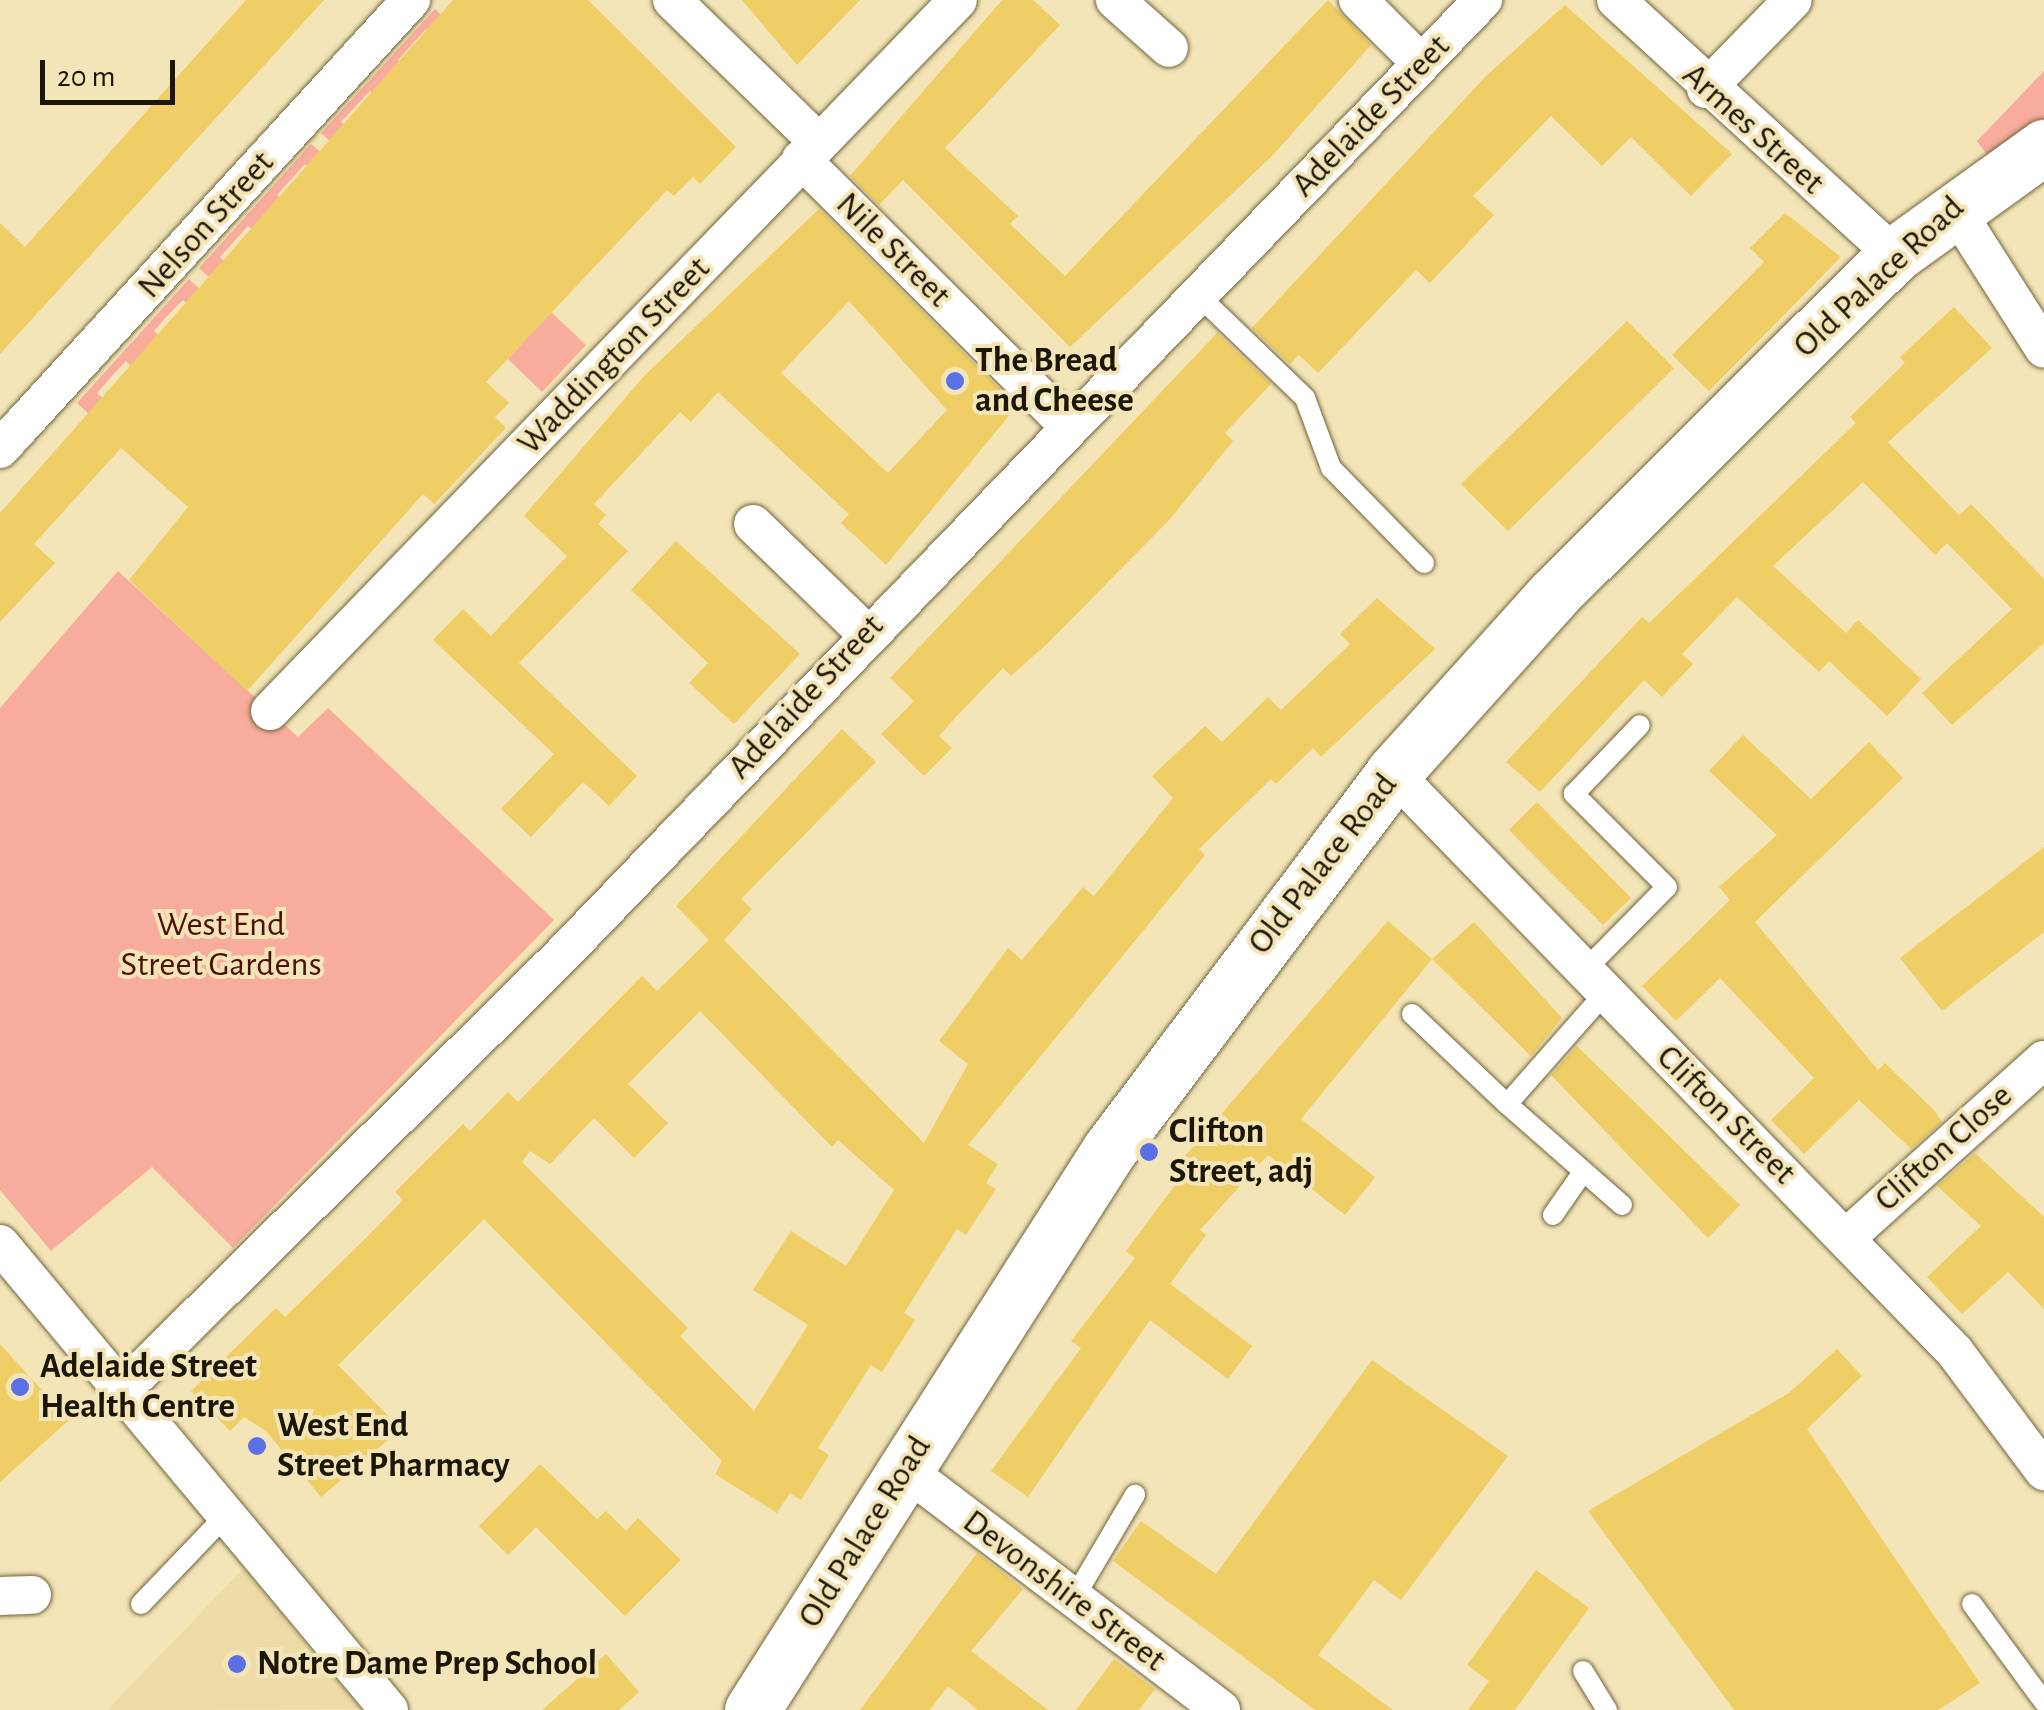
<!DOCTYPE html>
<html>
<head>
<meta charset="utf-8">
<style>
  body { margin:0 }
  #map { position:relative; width:2044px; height:1710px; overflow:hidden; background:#f3e5b8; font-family:"Alegreya Sans",sans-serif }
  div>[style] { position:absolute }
  .built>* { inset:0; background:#eddca7 }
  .green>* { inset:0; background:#f7ac9c }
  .building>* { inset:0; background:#eece65 }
  .roads { filter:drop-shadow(0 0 2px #72653c) drop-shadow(0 0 2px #72653c) }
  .lane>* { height:20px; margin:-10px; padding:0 10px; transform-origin:10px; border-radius:10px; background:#fff }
  .street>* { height:38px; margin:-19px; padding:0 19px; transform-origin:19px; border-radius:19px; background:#fff }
  .primary>* { height:55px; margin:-27.5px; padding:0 27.5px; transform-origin:27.5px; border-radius:27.5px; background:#fff }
  .dots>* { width:28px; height:28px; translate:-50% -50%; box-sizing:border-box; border:5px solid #f3e5b8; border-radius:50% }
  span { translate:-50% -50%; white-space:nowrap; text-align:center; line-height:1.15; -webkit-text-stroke:8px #f3e5b8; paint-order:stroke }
  .street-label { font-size:35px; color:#1b1606 }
  .poi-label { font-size:35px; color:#1b1606; font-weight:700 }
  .left { translate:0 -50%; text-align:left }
  .park-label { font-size:35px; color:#4e0f04 }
  .scale { position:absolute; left:40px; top:60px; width:135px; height:45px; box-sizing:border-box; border:5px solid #1b1606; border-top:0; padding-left:12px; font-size:30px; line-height:35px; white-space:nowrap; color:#1b1606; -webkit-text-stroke:8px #f3e5b8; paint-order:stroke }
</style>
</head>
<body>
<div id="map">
  <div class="built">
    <i style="clip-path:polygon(243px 1569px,360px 1709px,107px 1710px,196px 1618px)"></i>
  </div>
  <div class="green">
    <i style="clip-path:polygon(435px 9px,451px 25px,438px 39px,426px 29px,398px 60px,409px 71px,381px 101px,370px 91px,341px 122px,352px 133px,338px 148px,321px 133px)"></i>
    <i style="clip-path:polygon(2044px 71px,2044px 124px,1992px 162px,1977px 141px)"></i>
    <i style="clip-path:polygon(311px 144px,330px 160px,317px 174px,305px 164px,277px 195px,287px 206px,260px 236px,248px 226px,220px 257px,231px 268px,216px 283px,199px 268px)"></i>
    <i style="clip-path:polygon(189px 279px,207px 296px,194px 310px,183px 300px,168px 315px,154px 331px,165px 341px,137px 372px,126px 361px,111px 377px,97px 393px,108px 403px,94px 419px,77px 403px)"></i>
    <i style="clip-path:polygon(551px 312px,586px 345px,542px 392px,508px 359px)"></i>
    <i style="clip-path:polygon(118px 571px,298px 737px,328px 708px,554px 920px,233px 1248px,152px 1167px,51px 1251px,0 1190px,0 708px)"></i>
  </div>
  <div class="building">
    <i style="clip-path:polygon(246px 0,324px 0,0 354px,0 223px,25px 247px)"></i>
    <i style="clip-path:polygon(453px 0,588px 0,736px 147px,700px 184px,693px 177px,674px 196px,667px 190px,486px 382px,509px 403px,495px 417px,506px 428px,434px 504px,423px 494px,247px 691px,129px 580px,188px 507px,121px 448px,34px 544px,55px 563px,0 622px,0 513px)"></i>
    <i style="clip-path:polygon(742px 0,860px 0,797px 65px)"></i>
    <i style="clip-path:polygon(1002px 0,1033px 0,1060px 25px,945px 148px,1018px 216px,1010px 224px,1065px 276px,1328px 0,1371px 45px,1273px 155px,1070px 347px,903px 180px,879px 205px,850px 176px)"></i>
    <i style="clip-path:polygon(1565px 5px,1732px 154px,1691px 196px,1631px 137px,1602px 166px,1551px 116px,1473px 196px,1494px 215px,1430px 283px,1416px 270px,1318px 373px,1299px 355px,1290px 364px,1252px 328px,1486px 76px)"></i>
    <i style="clip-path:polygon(evenodd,819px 209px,1017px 406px,886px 565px,841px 523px,849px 514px,718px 392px,691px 422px,680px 412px,594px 504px,606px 515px,598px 524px,628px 551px,519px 663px,637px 776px,609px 806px,583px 782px,531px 837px,501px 809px,554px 754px,433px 640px,463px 609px,491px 636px,567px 556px,524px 516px,645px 375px,819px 209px,849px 301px,947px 410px,888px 473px,781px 373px,849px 301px)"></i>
    <i style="clip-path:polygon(1785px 213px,1841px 257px,1709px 391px,1672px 355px,1764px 262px,1750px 248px)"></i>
    <i style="clip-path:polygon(1954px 307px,1992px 348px,1888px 442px,1959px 515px,1971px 504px,2044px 579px,2044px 643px,1952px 725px,1922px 693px,2012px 609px,1947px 543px,1935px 555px,1863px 482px,1773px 566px,1846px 633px,1858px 620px,1921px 679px,1887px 716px,1829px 661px,1819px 672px,1737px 597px,1682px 654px,1693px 664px,1662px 697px,1644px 680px,1540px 792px,1506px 762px,1642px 617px,1649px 623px,1856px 423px,1850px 417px,1905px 363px,1900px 357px)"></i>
    <i style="clip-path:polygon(1627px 321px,1674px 368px,1508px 531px,1461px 484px)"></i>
    <i style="clip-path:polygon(1217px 333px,1271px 384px,1225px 433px,1233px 441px,1170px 519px,1049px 642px,1011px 676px,1003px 668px,955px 718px,939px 736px,952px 748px,924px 776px,881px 734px,914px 701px,890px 678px)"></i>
    <i style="clip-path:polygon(676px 541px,800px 654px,734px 724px,689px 683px,708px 663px,631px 590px)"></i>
    <i style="clip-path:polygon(evenodd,1377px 598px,1435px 649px,1321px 757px,1313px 748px,1276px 784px,1271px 779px,1199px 849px,1205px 855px,968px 1145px,998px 1164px,986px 1183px,996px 1189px,966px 1235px,957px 1229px,904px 1313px,915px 1320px,882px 1372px,871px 1365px,818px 1448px,829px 1455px,801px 1500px,790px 1493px,777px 1513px,715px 1474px,722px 1461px,484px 1219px,338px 1365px,401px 1429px,321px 1497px,266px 1431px,244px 1417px,230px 1431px,191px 1391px,276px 1308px,285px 1317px,365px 1239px,403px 1200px,395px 1192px,463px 1124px,470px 1131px,508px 1092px,518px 1102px,642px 976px,657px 991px,709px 940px,676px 906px,842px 729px,876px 762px,741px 899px,752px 909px,724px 940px,924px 1143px,968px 1064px,939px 1041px,1008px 948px,1022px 960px,1083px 887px,1094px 896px,1173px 798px,1152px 776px,1205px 726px,1222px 742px,1268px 697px,1281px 710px,1350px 644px,1340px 634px,1377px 598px,700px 1011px,832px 1147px,838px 1140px,894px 1190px,846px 1266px,791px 1231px,753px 1290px,808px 1325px,754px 1411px,680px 1336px,688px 1328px,522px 1162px,530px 1151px,550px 1164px,594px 1118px,634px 1158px,668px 1123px,628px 1084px,700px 1011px)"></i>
    <i style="clip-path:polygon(1743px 735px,1811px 799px,1869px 742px,1903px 778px,1755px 922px,1878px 1070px,1885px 1063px,1935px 1111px,1942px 1122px,1911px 1149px,1859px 1100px,1804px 1154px,1771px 1120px,1814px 1078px,1720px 978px,1676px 1021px,1642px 986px,1730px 900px,1719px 887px,1777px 835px,1709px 771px)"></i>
    <i style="clip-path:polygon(1537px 802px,1631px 898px,1603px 925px,1509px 830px)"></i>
    <i style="clip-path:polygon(2044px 847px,2044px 932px,1942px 1011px,1900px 958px)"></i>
    <i style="clip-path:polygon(1388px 921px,1432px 959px,1301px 1119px,1375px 1177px,1345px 1215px,1268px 1155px,1200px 1230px,1206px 1235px,1170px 1284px,1252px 1346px,1228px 1379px,1150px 1320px,1028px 1497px,991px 1471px,1081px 1348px,1071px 1341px,1135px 1258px,1126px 1251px,1181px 1177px,1173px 1170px)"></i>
    <i style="clip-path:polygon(1474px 922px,1562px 1018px,1531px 1056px,1432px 959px)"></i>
    <i style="clip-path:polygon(1577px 1046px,1740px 1205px,1708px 1238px,1551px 1075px)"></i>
    <i style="clip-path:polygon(1975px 1153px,2044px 1217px,2044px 1309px,2008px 1272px,1962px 1314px,1927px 1277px,1981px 1226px,1937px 1186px)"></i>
    <i style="clip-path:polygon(0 1344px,69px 1420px,0 1482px)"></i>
    <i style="clip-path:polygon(1837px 1349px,1862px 1376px,1807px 1429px,1980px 1683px,1938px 1710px,1734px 1710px,1588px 1511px,1789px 1393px)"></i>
    <i style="clip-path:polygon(1372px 1360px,1508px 1456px,1401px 1600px,1374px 1580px,1318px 1655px,1393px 1710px,1315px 1710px,1113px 1561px,1141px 1521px,1216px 1574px)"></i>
    <i style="clip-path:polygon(540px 1464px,597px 1519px,606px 1511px,626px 1531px,638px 1518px,681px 1560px,625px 1616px,536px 1527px,508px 1555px,479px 1526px)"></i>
    <i style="clip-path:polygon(977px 1553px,1023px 1589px,971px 1651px,1048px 1710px,978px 1710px,948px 1686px,930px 1710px,860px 1710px)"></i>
    <i style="clip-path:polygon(1536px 1570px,1589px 1608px,1515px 1710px,1468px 1710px,1489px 1681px,1467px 1665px)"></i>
    <i style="clip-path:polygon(606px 1654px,639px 1692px,619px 1710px,542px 1710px)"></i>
    <i style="clip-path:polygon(1114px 1659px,1155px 1689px,1139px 1710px,1076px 1710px)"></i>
  </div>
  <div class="roads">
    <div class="lane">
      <i style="left:1197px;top:294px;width:150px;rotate:43.9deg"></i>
      <i style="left:1305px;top:398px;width:75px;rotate:69.6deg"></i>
      <i style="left:1331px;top:468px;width:133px;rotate:45.6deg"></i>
      <i style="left:1586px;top:969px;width:115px;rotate:-45.4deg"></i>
      <i style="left:1667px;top:887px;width:132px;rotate:-135deg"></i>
      <i style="left:1574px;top:794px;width:95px;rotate:-46.3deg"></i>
      <i style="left:1605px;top:993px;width:148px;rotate:131.4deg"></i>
      <i style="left:1507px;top:1104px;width:153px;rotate:41.3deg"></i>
      <i style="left:1412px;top:1014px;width:131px;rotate:43.5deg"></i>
      <i style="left:1553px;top:1215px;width:52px;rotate:-55.1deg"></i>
      <i style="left:1074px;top:1598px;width:120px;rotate:-59.4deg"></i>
      <i style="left:141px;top:1604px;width:126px;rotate:-46.3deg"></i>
      <i style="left:1972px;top:1604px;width:122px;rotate:53.7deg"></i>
      <i style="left:1583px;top:1671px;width:46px;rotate:58.4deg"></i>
    </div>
    <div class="street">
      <i style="left:672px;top:0;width:205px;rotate:44.2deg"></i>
      <i style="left:1115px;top:0;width:72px;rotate:41.6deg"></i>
      <i style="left:1358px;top:0;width:89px;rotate:45deg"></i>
      <i style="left:1616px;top:0;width:377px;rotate:42.5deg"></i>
      <i style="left:1706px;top:89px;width:124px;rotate:-45.7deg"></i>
      <i style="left:801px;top:159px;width:378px;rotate:44.9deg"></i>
      <i style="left:1953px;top:206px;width:169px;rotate:57.5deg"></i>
      <i style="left:0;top:449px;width:609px;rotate:-47.53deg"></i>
      <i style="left:753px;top:524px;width:157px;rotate:44deg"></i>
      <i style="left:270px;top:711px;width:989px;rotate:-45.94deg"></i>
      <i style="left:1393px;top:773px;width:807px;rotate:45.85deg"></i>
      <i style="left:1955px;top:1352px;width:149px;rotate:53.2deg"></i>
      <i style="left:1846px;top:1238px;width:266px;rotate:-42deg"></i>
      <i style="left:0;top:1244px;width:607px;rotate:50.15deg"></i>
      <i style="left:124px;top:1388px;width:613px;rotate:-44.67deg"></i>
      <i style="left:560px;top:957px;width:1330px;rotate:-46.04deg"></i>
      <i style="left:908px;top:1472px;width:393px;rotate:37.2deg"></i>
      <i style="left:0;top:1596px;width:32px;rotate:-2deg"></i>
    </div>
    <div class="primary">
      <i style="left:752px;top:1710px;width:665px;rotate:-57.46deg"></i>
      <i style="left:1110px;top:1149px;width:471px;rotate:-53deg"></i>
      <i style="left:1393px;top:773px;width:239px;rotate:-48deg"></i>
      <i style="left:1553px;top:595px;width:482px;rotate:-44.9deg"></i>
      <i style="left:1894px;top:255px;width:185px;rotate:-35.8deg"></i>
    </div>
  </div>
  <div class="dots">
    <i style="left:955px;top:381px;background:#5b6fe6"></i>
    <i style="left:1149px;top:1152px;background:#5b6fe6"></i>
    <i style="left:20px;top:1387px;background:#5b6fe6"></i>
    <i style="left:257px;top:1446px;background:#5b6fe6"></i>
    <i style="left:237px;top:1664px;background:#5b6fe6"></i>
  </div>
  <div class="street-label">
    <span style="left:1371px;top:116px;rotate:-46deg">Adelaide Street</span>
    <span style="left:1753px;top:129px;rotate:42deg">Armes Street</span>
    <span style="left:206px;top:225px;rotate:-48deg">Nelson Street</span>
    <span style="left:893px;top:250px;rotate:45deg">Nile Street</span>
    <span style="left:1879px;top:277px;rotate:-43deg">Old Palace Road</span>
    <span style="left:614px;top:356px;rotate:-46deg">Waddington Street</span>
    <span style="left:806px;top:697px;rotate:-47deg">Adelaide Street</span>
    <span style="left:1323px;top:864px;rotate:-52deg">Old Palace Road</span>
    <span style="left:1726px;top:1115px;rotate:45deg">Clifton Street</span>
    <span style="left:1944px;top:1148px;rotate:-42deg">Clifton Close</span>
    <span style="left:865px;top:1532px;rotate:-58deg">Old Palace Road</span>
    <span style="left:1064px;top:1591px;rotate:37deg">Devonshire Street</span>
  </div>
  <div class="poi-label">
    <span class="left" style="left:975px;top:381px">The Bread<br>and Cheese</span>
    <span class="left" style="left:1169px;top:1152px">Clifton<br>Street, adj</span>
    <span class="left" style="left:40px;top:1387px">Adelaide Street<br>Health Centre</span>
    <span class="left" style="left:277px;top:1446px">West End<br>Street Pharmacy</span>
    <span class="left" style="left:257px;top:1664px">Notre Dame Prep School</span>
  </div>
  <div class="park-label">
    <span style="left:221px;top:945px">West End<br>Street Gardens</span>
  </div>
  <div class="scale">20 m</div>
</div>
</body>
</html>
